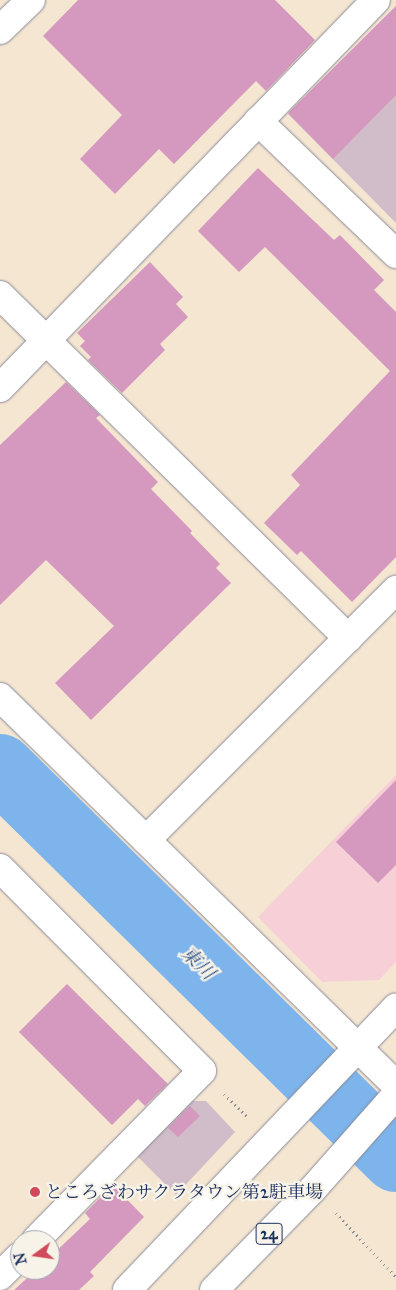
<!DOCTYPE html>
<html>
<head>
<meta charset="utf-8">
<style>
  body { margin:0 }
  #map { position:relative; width:396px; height:1290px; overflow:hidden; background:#f5e6d2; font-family:"IM FELL Great Primer","Noto Serif JP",serif }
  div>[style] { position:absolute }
  .built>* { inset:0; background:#f6cfd7 }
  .industrial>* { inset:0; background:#d1bdc9 }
  .river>* { height:68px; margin:-34px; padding:0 34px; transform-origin:34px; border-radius:34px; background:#7db4ec }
  .building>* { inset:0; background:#d598be }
  .path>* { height:3px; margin-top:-1.5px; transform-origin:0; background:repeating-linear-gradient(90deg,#888a98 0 1px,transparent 0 5px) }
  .roads { filter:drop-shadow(0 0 1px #888a98) drop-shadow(0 0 1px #888a98) }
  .minor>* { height:28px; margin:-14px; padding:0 14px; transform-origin:14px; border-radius:14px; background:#fff }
  .major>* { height:28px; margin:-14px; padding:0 14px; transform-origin:14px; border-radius:14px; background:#fff }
  .dots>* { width:14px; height:14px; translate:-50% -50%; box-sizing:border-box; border:2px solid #f7f3e8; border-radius:50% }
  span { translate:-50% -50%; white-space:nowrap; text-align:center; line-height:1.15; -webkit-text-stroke:4.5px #f7f3e8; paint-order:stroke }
  .shield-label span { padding:1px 4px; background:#f7f3e8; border:1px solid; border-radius:4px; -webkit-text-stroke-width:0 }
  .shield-label { font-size:16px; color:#1b2f5e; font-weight:700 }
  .poi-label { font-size:18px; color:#1b2f5e }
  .left { translate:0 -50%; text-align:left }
  .water-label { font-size:19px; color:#385789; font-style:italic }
  .north { position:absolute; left:10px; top:1230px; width:50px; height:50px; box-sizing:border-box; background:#f7f3e8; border:1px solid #9fa5b1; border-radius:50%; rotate:256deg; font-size:14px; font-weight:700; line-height:20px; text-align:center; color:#1b2f5e }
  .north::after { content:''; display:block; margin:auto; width:18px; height:22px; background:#d1495b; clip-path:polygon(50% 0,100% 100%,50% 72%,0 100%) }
</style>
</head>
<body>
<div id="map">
  <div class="built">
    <i style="clip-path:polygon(396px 775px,396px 962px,379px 980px,322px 982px,258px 917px)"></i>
  </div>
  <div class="industrial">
    <i style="clip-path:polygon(396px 6px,396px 223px,288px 114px)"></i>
    <i style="clip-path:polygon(190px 1101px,206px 1101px,235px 1132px,176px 1195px,136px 1155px)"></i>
  </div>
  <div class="river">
    <i style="left:0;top:768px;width:556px;rotate:44.56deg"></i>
  </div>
  <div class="building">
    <i style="clip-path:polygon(78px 0,275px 0,315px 40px,266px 91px,256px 81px,174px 164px,159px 149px,115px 194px,80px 159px,122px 115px,43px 36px)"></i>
    <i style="clip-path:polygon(396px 6px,396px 95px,333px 159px,288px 113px)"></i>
    <i style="clip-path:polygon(258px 168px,334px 240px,340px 235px,384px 280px,374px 290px,396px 312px,396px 557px,352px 602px,301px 551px,297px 555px,264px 523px,300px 485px,291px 475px,390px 371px,265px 247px,239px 272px,198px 231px)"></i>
    <i style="clip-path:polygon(150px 262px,183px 297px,176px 304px,188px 317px,160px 344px,165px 350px,122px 393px,88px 360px,91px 357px,80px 346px,85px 341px,77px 333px)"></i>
    <i style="clip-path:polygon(66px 382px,100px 415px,96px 418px,158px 482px,151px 489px,192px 531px,190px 533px,220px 564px,216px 568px,231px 583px,91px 720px,55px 683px,114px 626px,46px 560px,0 605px,0 445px)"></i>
    <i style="clip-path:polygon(396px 780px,396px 865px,378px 883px,336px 842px)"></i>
    <i style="clip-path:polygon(67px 984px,168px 1084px,145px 1106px,138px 1099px,112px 1125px,19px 1032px)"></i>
    <i style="clip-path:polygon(190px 1106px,200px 1116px,178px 1137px,168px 1128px)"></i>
    <i style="clip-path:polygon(113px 1185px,144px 1217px,90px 1272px,94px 1276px,79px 1290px,14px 1290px,36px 1270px,50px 1270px,50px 1257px,90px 1219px,85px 1213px)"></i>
  </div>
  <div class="path">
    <i style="left:224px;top:1094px;width:32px;rotate:44deg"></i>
    <i style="left:336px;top:1213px;width:88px;rotate:46.8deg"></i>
  </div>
  <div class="roads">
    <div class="minor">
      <i style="left:0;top:30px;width:43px;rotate:-44.1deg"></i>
      <i style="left:258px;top:121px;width:192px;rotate:43.9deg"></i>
      <i style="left:0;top:295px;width:489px;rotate:44.6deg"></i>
      <i style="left:0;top:388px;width:540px;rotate:-45.9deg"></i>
      <i style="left:0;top:697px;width:554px;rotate:44.42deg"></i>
      <i style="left:146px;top:840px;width:354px;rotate:-45deg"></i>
      <i style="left:0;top:868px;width:286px;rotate:45.1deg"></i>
      <i style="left:202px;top:1071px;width:237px;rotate:134.5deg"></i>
      <i style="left:0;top:1276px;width:28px;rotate:-45deg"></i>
    </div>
    <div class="major">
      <i style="left:127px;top:1290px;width:390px;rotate:-46.4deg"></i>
      <i style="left:214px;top:1290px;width:140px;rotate:-45.6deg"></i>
      <i style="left:312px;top:1190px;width:127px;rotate:-48.5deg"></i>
    </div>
  </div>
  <div class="dots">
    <i style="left:35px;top:1192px;background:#d1495b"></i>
  </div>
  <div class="shield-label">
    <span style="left:269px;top:1234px">24</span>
  </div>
  <div class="poi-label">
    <span class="left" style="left:45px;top:1192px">ところざわサクラタウン第2駐車場</span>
  </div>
  <div class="water-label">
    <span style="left:198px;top:963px;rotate:44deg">東川</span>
  </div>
  <div class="north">N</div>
</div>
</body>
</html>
